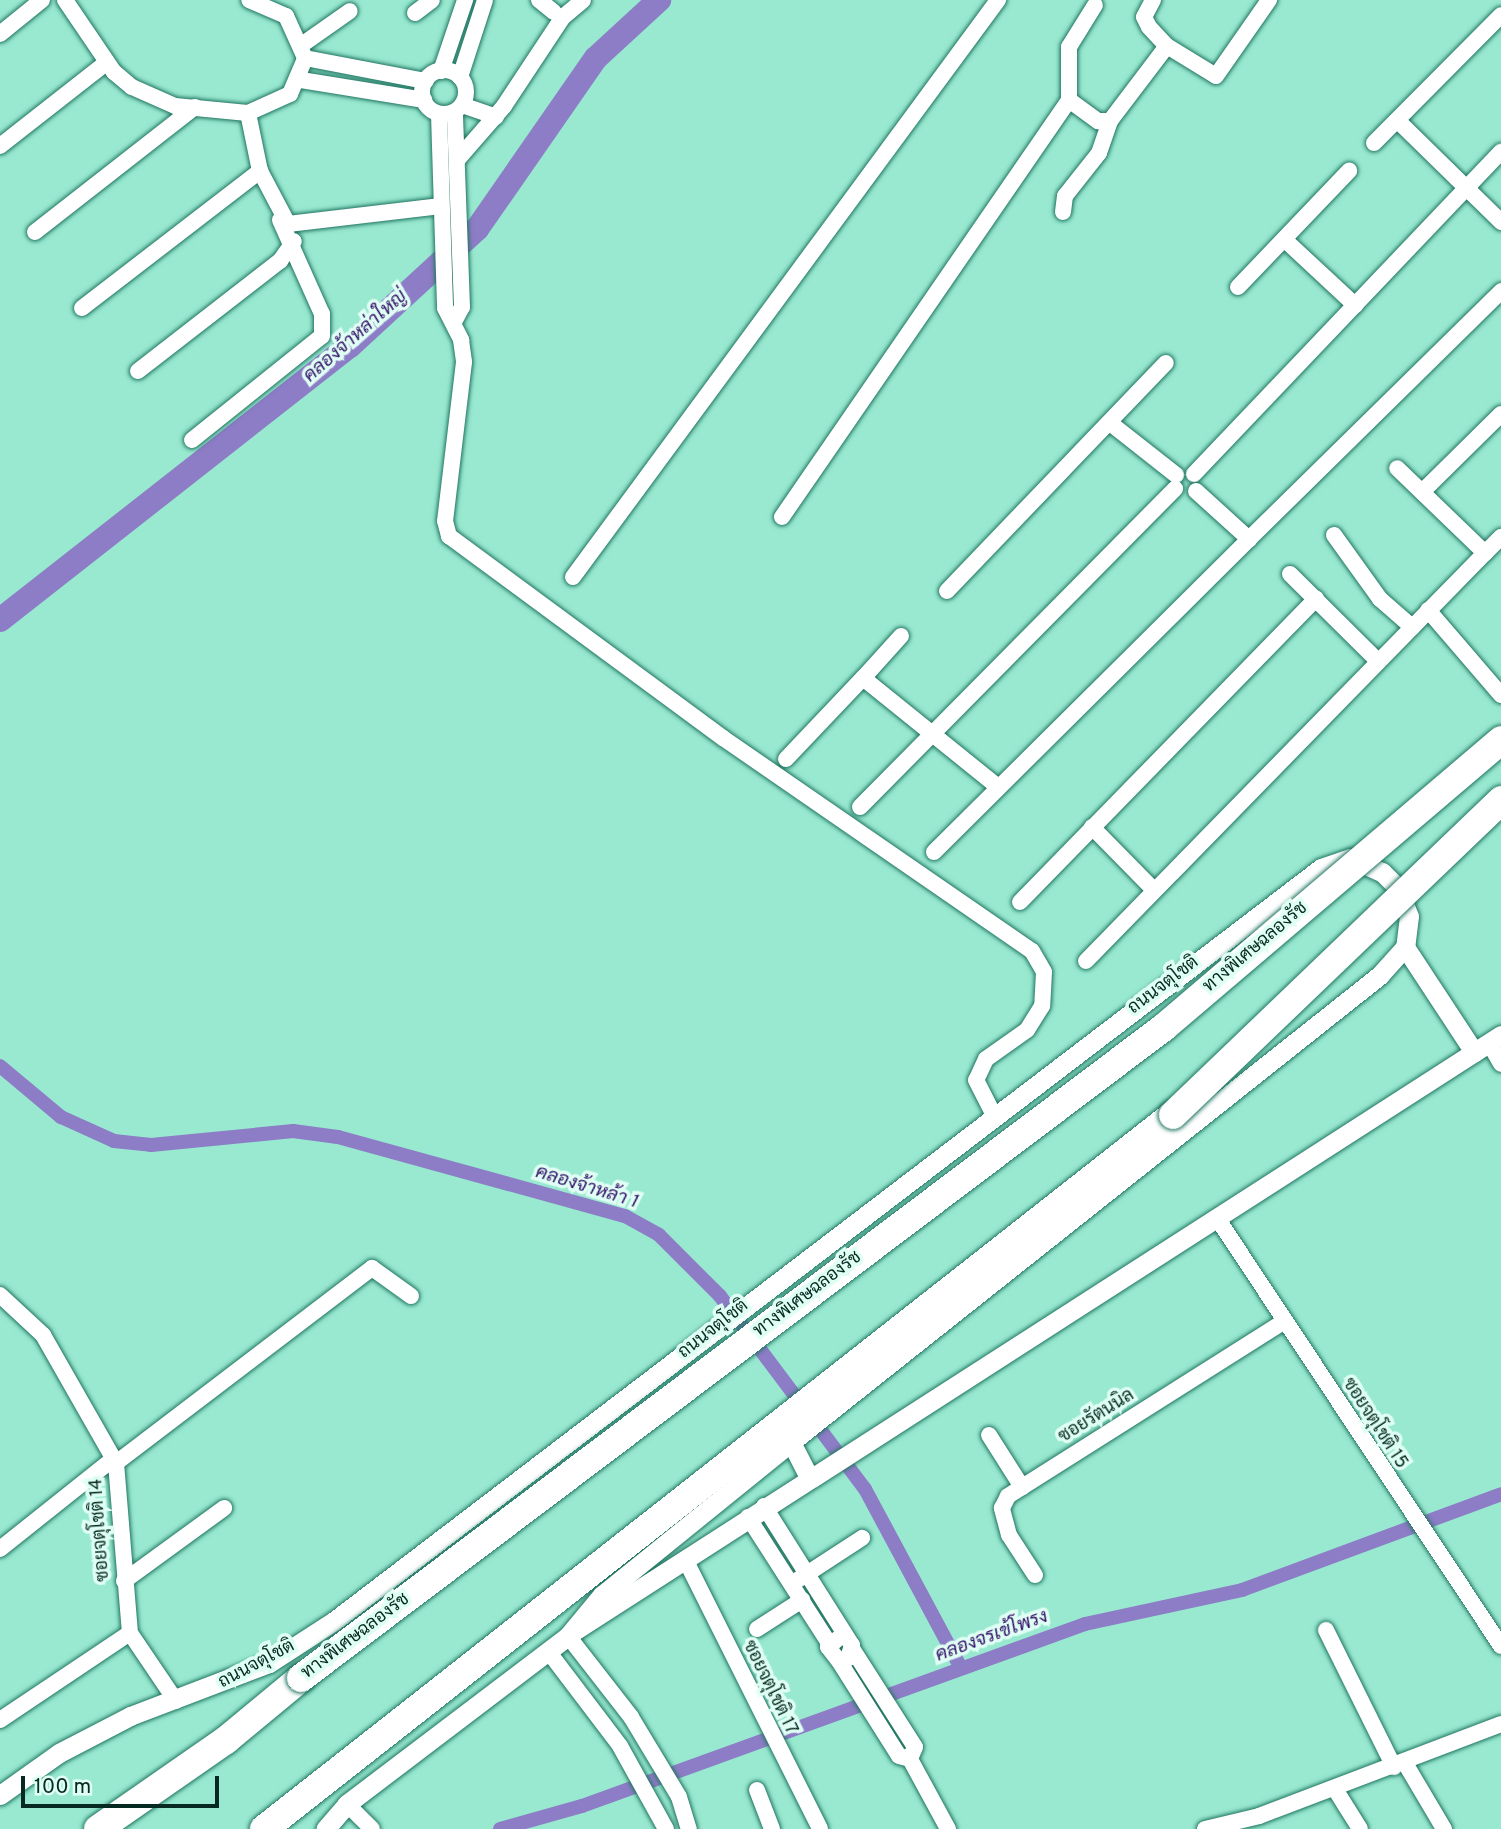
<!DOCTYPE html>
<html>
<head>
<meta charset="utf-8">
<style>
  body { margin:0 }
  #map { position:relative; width:1501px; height:1829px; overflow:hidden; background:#98e9d0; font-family:Overpass,Sarabun,sans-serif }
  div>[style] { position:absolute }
  .canal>* { height:14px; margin:-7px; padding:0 7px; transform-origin:7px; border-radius:7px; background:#8d7cc6 }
  .river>* { height:24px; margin:-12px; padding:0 12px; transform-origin:12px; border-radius:12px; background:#8d7cc6 }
  .roads { filter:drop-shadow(0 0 2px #217561) drop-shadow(0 0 2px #217561) }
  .minor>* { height:16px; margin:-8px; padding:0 8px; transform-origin:8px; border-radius:8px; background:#fff }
  .minor>.ring { margin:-8px; padding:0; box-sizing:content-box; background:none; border:16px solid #fff; border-radius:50% }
  .tertiary>* { height:19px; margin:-9.5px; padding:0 9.5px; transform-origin:9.5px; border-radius:9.5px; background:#fff }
  .motorway>* { height:28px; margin:-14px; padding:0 14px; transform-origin:14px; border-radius:14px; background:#fff }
  .bridges { filter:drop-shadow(0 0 2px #217561) drop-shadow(0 0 2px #217561) }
  .motorway-bridge>* { height:28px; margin:-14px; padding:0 14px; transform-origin:14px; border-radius:14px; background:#fff }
  span { translate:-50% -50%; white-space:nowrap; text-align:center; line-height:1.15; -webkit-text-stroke:7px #e0fff4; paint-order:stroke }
  .street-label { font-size:18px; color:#062a21 }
  .water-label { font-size:19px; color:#34116a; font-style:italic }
  .scale { position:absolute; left:21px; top:1776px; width:198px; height:32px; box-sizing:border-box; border:4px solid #062a21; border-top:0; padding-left:9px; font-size:21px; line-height:24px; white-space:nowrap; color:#062a21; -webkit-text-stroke:5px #e0fff4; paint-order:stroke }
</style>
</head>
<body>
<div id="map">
  <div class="canal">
    <i style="left:0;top:1066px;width:80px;rotate:39.9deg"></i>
    <i style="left:61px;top:1117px;width:58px;rotate:24.4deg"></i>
    <i style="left:114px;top:1141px;width:37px;rotate:6deg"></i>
    <i style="left:151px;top:1145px;width:143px;rotate:-5.6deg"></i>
    <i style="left:293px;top:1131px;width:45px;rotate:7.6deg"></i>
    <i style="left:338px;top:1137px;width:298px;rotate:15.4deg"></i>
    <i style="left:625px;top:1216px;width:39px;rotate:29deg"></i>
    <i style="left:659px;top:1235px;width:86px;rotate:45deg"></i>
    <i style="left:720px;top:1296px;width:241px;rotate:53.1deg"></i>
    <i style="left:865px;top:1489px;width:203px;rotate:61.8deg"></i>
    <i style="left:500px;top:1829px;width:85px;rotate:-15.7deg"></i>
    <i style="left:582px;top:1806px;width:535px;rotate:-19.89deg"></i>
    <i style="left:1085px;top:1624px;width:161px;rotate:-12.2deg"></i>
    <i style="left:1242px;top:1590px;width:276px;rotate:-20.3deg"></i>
  </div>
  <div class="river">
    <i style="left:0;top:620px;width:444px;rotate:-38.1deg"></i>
    <i style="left:350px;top:346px;width:173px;rotate:-42.7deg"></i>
    <i style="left:477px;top:229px;width:208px;rotate:-55.2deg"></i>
    <i style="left:596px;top:58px;width:86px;rotate:-42.6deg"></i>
  </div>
  <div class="roads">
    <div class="minor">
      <i style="left:65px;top:0;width:87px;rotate:55.8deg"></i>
      <i style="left:114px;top:72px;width:23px;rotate:40deg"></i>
      <i style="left:132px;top:87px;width:47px;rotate:23.8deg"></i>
      <i style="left:175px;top:106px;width:73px;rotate:5.5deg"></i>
      <i style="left:248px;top:113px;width:46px;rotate:-24.3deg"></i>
      <i style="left:290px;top:94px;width:39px;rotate:-67deg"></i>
      <i style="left:305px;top:58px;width:46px;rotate:-114.3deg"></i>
      <i style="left:286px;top:16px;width:40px;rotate:-156.6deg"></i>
      <i style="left:539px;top:0;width:19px;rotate:39deg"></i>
      <i style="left:1153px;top:0;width:19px;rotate:118deg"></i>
      <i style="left:1144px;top:17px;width:11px;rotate:63deg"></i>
      <i style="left:1149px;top:27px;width:26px;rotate:47deg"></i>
      <i style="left:1167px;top:46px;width:57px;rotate:31.5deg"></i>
      <i style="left:1216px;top:76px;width:93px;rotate:-55.1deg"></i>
      <i style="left:415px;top:13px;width:21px;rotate:-37deg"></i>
      <i style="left:0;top:34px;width:54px;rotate:-39deg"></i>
      <i style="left:303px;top:44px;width:57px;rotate:-35.1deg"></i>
      <i style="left:305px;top:58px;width:123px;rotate:10.8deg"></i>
      <i class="ring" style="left:422px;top:70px;width:28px;height:28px"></i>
      <i style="left:441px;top:71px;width:75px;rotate:-71.3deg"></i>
      <i style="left:460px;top:77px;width:81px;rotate:-72deg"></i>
      <i style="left:301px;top:80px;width:125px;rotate:9.2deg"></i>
      <i style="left:1069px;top:100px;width:36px;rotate:36deg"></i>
      <i style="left:1098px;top:121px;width:12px"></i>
      <i style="left:462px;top:105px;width:36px;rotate:19deg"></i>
      <i style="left:248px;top:113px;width:59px;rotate:78.3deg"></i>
      <i style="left:260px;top:171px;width:60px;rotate:62.2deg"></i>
      <i style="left:288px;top:224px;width:154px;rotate:-6.7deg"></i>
      <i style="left:439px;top:114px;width:194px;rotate:88.2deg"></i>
      <i style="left:445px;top:308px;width:36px;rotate:63deg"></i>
      <i style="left:461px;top:340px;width:22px;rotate:82deg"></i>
      <i style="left:464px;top:362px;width:160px;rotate:96.8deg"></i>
      <i style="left:445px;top:521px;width:16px;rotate:75deg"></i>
      <i style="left:449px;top:536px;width:340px;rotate:36.4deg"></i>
      <i style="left:723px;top:738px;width:375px;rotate:34.6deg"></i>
      <i style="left:1032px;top:951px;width:24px;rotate:60deg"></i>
      <i style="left:1044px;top:972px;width:34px;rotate:93deg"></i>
      <i style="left:1042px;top:1006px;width:28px;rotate:122deg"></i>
      <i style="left:1027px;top:1030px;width:50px;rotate:144.7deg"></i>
      <i style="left:986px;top:1059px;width:23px;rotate:115deg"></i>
      <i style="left:976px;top:1080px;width:39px;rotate:63deg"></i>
      <i style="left:1397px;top:120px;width:146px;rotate:44.4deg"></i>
      <i style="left:1374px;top:143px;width:180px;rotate:-45.2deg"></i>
      <i style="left:0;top:146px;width:136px;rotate:-38.1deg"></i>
      <i style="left:458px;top:159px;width:70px;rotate:-49deg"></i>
      <i style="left:504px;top:106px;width:107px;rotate:-56.5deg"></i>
      <i style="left:563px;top:17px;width:26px;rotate:-40deg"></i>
      <i style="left:1063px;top:212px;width:16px;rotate:-83deg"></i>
      <i style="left:1065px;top:196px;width:55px;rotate:-51.7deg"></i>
      <i style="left:1099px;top:153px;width:34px;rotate:-71deg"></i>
      <i style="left:1110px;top:121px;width:94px;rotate:-52.8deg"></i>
      <i style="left:35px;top:232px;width:203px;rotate:-38deg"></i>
      <i style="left:1285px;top:240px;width:96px;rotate:42.9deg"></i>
      <i style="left:1238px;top:287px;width:161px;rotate:-46.3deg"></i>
      <i style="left:82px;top:308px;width:225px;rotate:-37.6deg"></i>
      <i style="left:454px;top:322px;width:17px;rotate:-62deg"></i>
      <i style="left:462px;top:307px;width:195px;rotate:-92.1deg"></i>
      <i style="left:138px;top:371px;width:180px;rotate:-37.8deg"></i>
      <i style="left:280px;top:261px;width:24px;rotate:-55deg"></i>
      <i style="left:1110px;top:423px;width:84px;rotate:38.2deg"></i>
      <i style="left:192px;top:440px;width:166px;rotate:-38.7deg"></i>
      <i style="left:322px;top:336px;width:22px;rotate:-90deg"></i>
      <i style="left:322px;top:314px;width:103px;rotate:-114.1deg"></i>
      <i style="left:1194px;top:474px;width:445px;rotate:-46.4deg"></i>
      <i style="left:1196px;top:491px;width:72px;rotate:42.2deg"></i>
      <i style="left:1249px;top:539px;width:354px;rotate:-44.5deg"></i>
      <i style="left:1422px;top:492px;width:111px;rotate:-44.6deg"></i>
      <i style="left:782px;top:517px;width:506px;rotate:-55.46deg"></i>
      <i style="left:1069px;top:100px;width:53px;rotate:-90deg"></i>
      <i style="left:1069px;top:47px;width:49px;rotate:-58.2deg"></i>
      <i style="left:1334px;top:535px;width:79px;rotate:54.3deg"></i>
      <i style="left:1380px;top:599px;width:43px;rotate:41.2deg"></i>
      <i style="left:1485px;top:553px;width:23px;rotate:-45deg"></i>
      <i style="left:1290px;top:574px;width:122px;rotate:44.7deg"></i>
      <i style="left:573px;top:577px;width:717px;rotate:-53.63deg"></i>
      <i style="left:947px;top:591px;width:316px;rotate:-46.2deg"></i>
      <i style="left:1428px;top:610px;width:112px;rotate:49.3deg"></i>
      <i style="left:901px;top:636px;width:57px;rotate:132.1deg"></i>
      <i style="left:863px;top:678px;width:174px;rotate:38.9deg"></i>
      <i style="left:786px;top:759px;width:112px;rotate:-46.5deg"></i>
      <i style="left:860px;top:807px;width:448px;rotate:-45.3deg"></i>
      <i style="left:1092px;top:827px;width:88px;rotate:45.5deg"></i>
      <i style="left:934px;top:852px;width:444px;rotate:-44.8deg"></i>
      <i style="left:1020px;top:902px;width:424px;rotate:-45.7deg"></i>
      <i style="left:1086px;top:961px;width:571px;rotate:-45.64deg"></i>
      <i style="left:1485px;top:553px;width:122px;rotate:-136deg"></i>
      <i style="left:1489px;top:1043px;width:24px;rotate:60deg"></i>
      <i style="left:1219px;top:1221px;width:510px;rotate:56.43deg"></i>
      <i style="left:0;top:1295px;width:59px;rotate:42.9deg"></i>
      <i style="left:43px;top:1335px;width:147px;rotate:60.3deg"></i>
      <i style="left:116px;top:1463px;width:171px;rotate:85.3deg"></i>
      <i style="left:130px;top:1633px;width:82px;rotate:55.9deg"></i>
      <i style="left:989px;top:1435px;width:62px;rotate:57.6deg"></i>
      <i style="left:116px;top:1463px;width:322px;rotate:-37.3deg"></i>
      <i style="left:372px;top:1268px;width:48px;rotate:35.7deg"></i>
      <i style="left:764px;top:1506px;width:165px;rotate:57.7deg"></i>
      <i style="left:852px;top:1645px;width:14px;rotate:107deg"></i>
      <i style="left:848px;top:1658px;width:9px;rotate:162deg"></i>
      <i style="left:839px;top:1661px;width:18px;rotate:-128deg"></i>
      <i style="left:828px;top:1647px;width:17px;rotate:-40deg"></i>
      <i style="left:748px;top:1517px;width:150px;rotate:57.3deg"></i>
      <i style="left:0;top:1549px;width:144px;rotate:-38.5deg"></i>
      <i style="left:687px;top:1563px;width:297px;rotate:63.4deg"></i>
      <i style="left:1035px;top:1575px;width:48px;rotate:-123deg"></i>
      <i style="left:1009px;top:1535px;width:28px;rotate:-105deg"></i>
      <i style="left:1002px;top:1508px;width:13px;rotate:-63deg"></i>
      <i style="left:1008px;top:1496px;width:325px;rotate:-32.3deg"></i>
      <i style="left:124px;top:1581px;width:124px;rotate:-36.1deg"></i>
      <i style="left:796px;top:1581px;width:79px;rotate:-33.1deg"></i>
      <i style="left:757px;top:1629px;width:54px;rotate:-32.8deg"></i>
      <i style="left:1326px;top:1630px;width:153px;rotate:63.6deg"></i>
      <i style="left:568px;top:1636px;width:103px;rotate:52.1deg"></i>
      <i style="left:631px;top:1717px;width:93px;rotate:59deg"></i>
      <i style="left:679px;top:1797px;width:34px;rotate:73deg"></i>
      <i style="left:853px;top:1650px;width:115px;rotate:57.4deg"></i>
      <i style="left:915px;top:1747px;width:13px;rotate:113deg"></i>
      <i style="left:910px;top:1759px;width:80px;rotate:61.5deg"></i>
      <i style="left:548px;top:1651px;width:119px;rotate:52.8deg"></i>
      <i style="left:620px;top:1746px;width:95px;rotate:61deg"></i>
      <i style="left:839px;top:1661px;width:112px;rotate:57.7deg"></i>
      <i style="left:899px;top:1756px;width:11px;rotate:15deg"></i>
      <i style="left:0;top:1720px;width:156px;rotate:-33.8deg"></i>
      <i style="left:1405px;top:1763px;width:77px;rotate:59.4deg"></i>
      <i style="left:1335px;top:1789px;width:47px;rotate:58deg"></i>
      <i style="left:757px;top:1790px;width:42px;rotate:69deg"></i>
      <i style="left:347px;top:1804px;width:35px;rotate:45deg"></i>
      <i style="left:1205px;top:1829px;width:56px;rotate:-13.5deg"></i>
      <i style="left:1259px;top:1816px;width:259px;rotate:-20.8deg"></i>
    </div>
    <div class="tertiary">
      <i style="left:1405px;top:947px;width:126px;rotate:56.7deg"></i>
      <i style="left:791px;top:1442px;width:39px;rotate:63deg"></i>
      <i style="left:574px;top:1631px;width:1102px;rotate:-32.74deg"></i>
      <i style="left:0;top:1795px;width:72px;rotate:-35.4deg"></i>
      <i style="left:59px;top:1753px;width:80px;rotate:-27.5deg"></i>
      <i style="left:130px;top:1716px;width:149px;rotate:-20.9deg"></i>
      <i style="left:269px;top:1663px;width:77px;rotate:-32.9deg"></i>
      <i style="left:334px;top:1621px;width:1241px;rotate:-37.34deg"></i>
      <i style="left:1321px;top:868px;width:31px;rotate:-19deg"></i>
      <i style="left:1350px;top:858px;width:35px;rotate:24deg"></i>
      <i style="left:1382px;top:872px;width:23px;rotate:45deg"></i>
      <i style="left:1398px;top:888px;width:30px;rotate:69deg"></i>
      <i style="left:1409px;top:916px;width:31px;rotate:97deg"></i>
      <i style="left:1405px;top:947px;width:38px;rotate:132deg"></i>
      <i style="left:1380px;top:975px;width:752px;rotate:141.59deg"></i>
      <i style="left:791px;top:1442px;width:243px;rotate:141deg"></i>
      <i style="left:602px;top:1595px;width:53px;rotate:129.7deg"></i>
      <i style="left:568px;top:1636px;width:278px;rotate:142.8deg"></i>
      <i style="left:347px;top:1804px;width:33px;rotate:131deg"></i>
    </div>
    <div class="motorway">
      <i style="left:98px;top:1829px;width:156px;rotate:-34.8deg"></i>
      <i style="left:226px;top:1740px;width:97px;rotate:-39.6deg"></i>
      <i style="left:264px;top:1829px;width:1156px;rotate:-38.15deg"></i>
    </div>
  </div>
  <div class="bridges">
    <div class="motorway-bridge">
      <i style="left:1173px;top:1115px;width:455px;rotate:-43.8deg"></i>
      <i style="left:301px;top:1678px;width:1080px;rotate:-37.02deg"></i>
      <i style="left:1163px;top:1028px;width:444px;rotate:-40.4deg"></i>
    </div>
  </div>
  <div class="street-label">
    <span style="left:1256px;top:948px;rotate:-40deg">ทางพิเศษฉลองรัช</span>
    <span style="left:1164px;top:986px;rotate:-37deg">ถนนจตุโชติ</span>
    <span style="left:808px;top:1295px;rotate:-37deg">ทางพิเศษฉลองรัช</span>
    <span style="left:714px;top:1330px;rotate:-38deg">ถนนจตุโชติ</span>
    <span style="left:1097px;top:1417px;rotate:-32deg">ซอยรัตนนิล</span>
    <span style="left:1374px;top:1424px;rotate:57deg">ซอยจตุโชติ 15</span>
    <span style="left:101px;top:1530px;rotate:-94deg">ซอยจตุโชติ 14</span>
    <span style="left:356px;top:1637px;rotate:-37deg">ทางพิเศษฉลองรัช</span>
    <span style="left:257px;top:1665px;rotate:-28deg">ถนนจตุโชติ</span>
    <span style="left:769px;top:1688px;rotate:64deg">ซอยจตุโชติ 17</span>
  </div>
  <div class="water-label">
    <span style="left:356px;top:337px;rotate:-41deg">คลองจ้าหล่าใหญ่</span>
    <span style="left:586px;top:1188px;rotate:17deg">คลองจ้าหล้า 1</span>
    <span style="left:992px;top:1637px;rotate:-20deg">คลองจรเข้โพรง</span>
  </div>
  <div class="scale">100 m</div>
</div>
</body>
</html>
